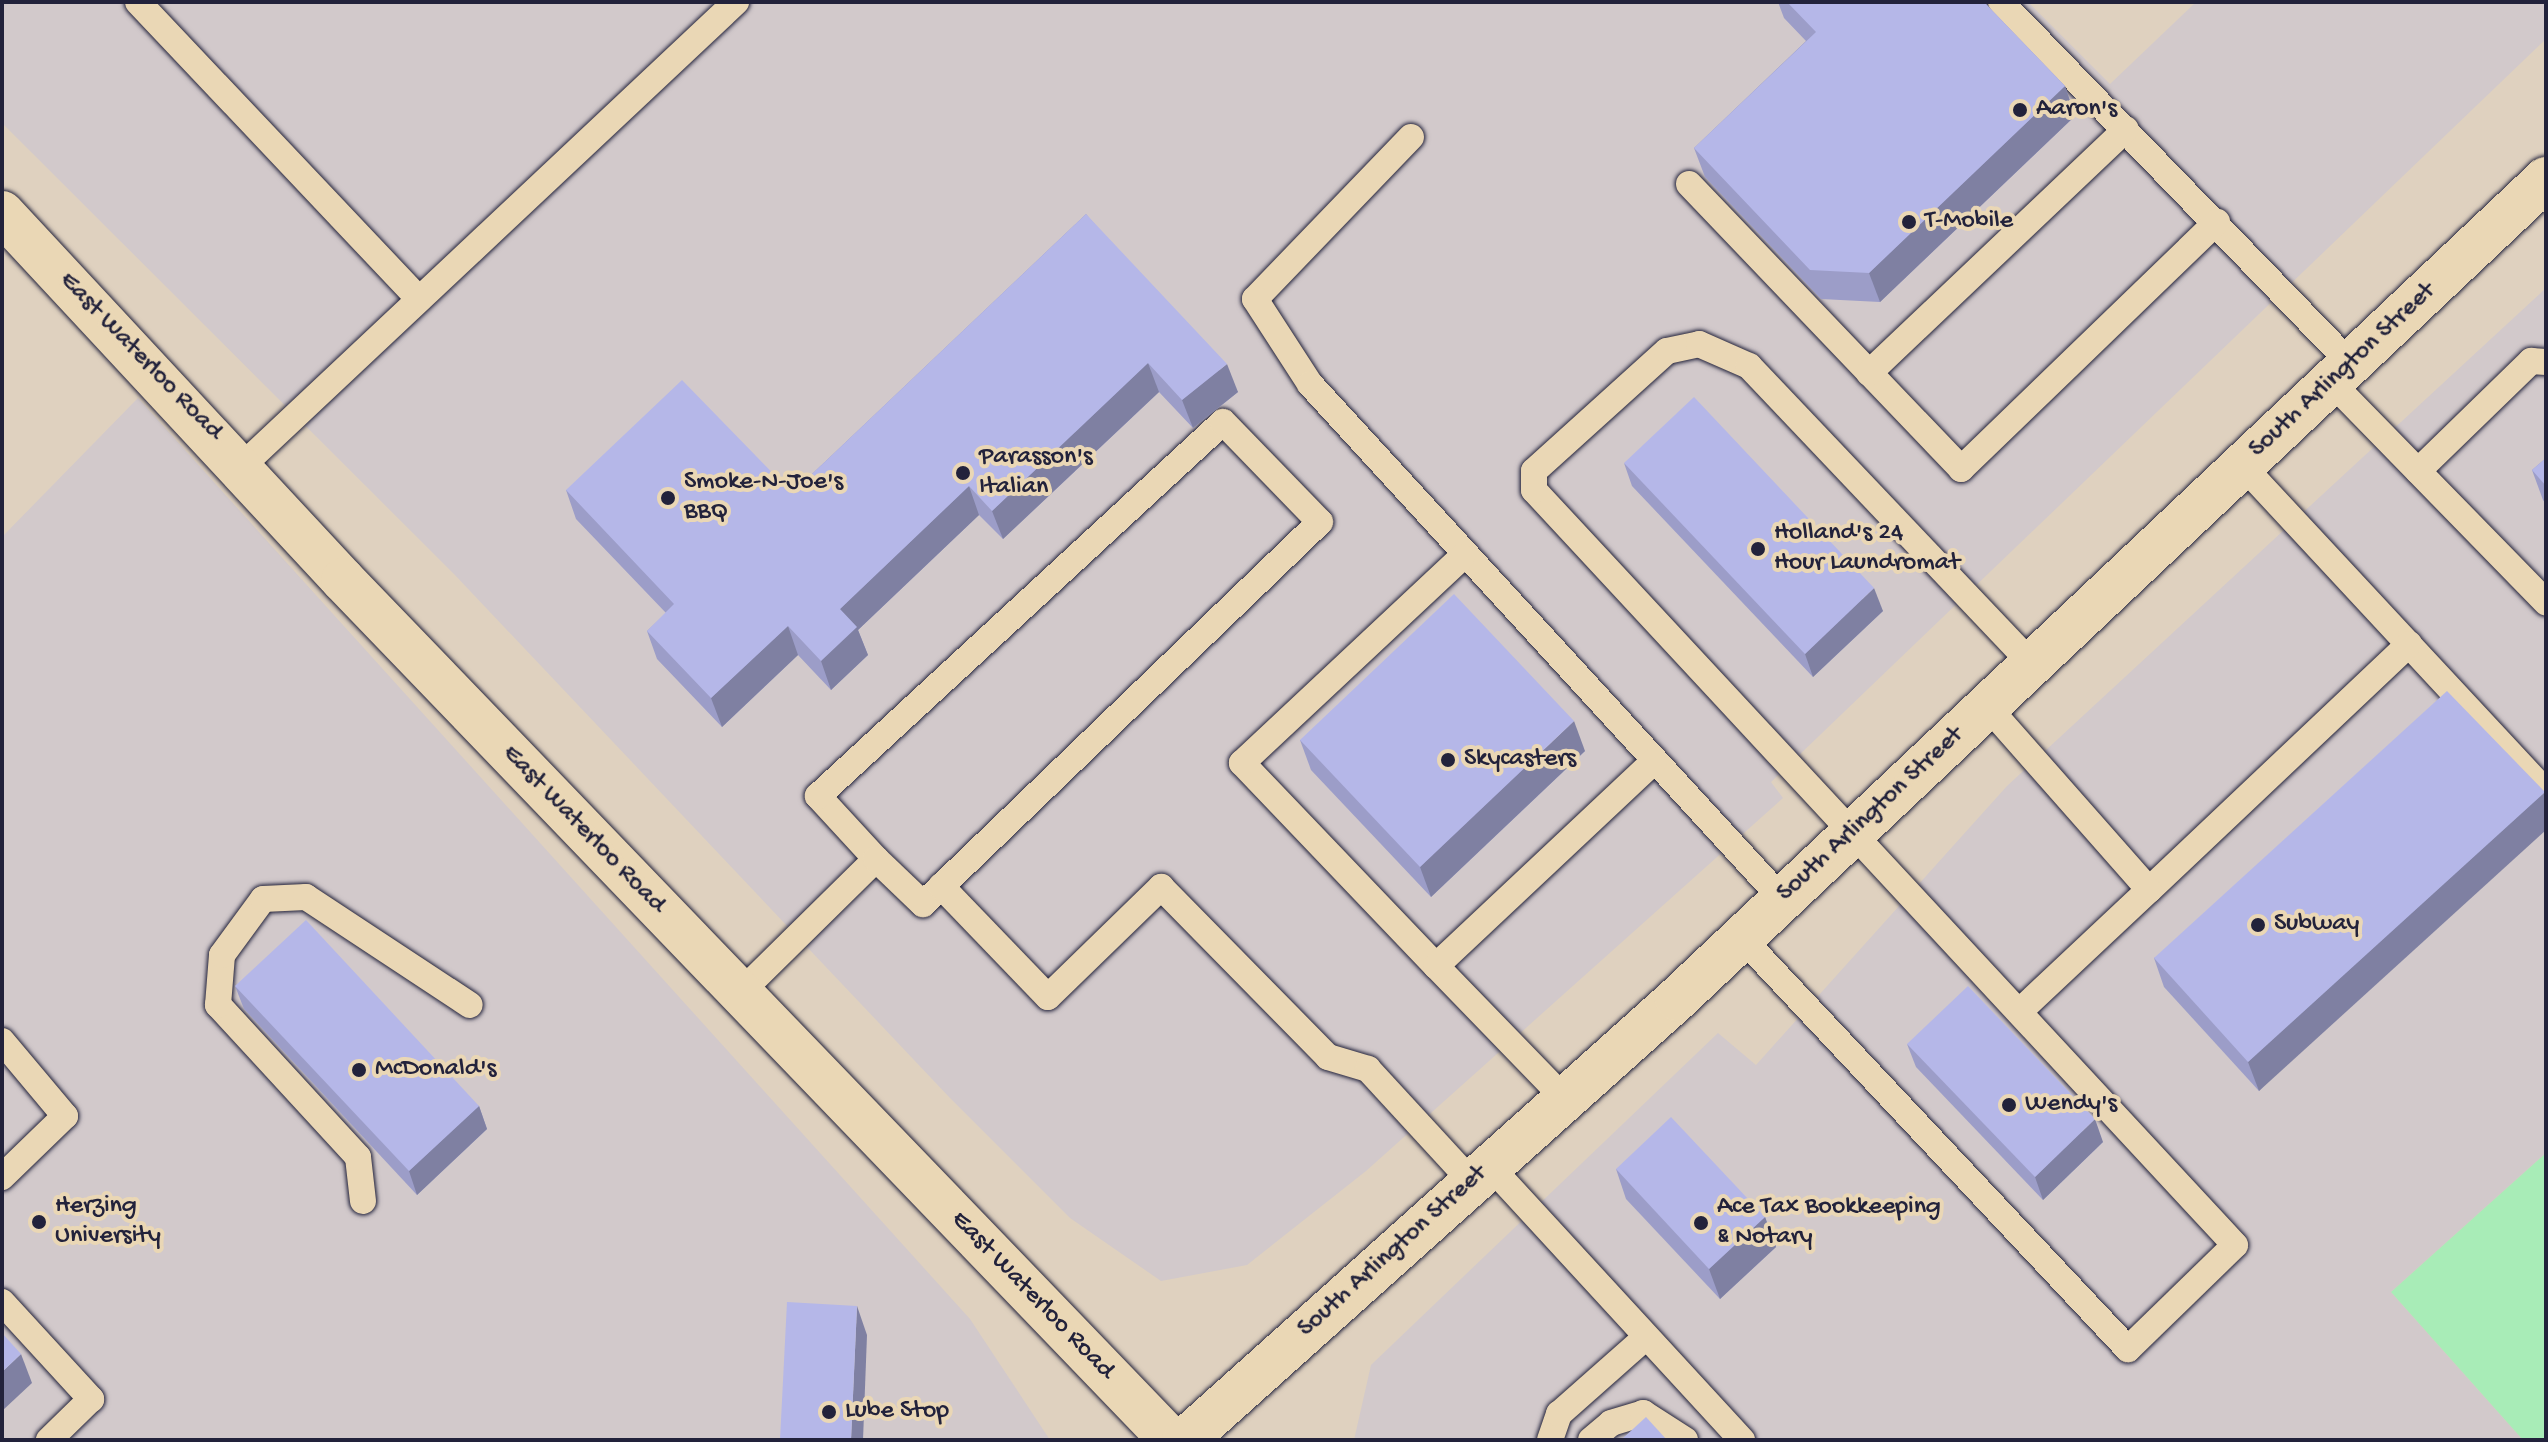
<!DOCTYPE html>
<html>
<head>
<meta charset="utf-8">
<style>
  body { margin:0 }
  #map { position:relative; width:2548px; height:1442px; overflow:hidden; background:#dfd1bf; font-family:"Gochi Hand",sans-serif }
  div>[style] { position:absolute }
  .built>* { inset:0; background:#d2c9cb }
  .green>* { inset:0; background:#a8ecb7 }
  .roads { filter:drop-shadow(0 0 2px #22223b) drop-shadow(0 0 2px #22223b) }
  .lane>* { height:26px; margin:-13px; padding:0 13px; transform-origin:13px; border-radius:13px; background:#ead7b5 }
  .secondary>* { height:44px; margin:-22px; padding:0 22px; transform-origin:22px; border-radius:22px; background:#ead7b5 }
  .wall>* { inset:0; background:#9c9dc8 }
  .shaded-wall>* { inset:0; background:#7f80a2 }
  .building>* { inset:0; background:#b5b7e8 }
  .dots>* { width:22px; height:22px; translate:-50% -50%; box-sizing:border-box; border:4px solid #ead7b5; border-radius:50% }
  span { translate:-50% -50%; white-space:nowrap; text-align:center; line-height:1.15; -webkit-text-stroke:8px #ead7b5; paint-order:stroke }
  .poi-label { font-size:26px; color:#22223b }
  .left { translate:0 -50%; text-align:left }
  .street-label { font-size:26px; color:#22223b }
  .frame { position:absolute; inset:0; border:4px solid #22223b; pointer-events:none }
</style>
</head>
<body>
<div id="map">
  <div class="built">
    <i style="clip-path:polygon(2px 2px,2028px 2px,2110px 84px,2196px 2px,2546px 2px,2546px 39px,1771px 782px,1783px 798px,1366px 1171px,1247px 1265px,1161px 1281px,1070px 1218px,950px 1098px,454px 574px,2px 123px)"></i>
    <i style="clip-path:polygon(2546px 288px,2546px 1153px,2391px 1292px,2523px 1440px,1354px 1440px,1371px 1365px,1718px 1033px,1756px 1065px,2007px 786px)"></i>
    <i style="clip-path:polygon(138px 398px,970px 1319px,1050px 1440px,2px 1440px,2px 537px)"></i>
  </div>
  <div class="green">
    <i style="clip-path:polygon(2546px 1153px,2546px 1440px,2523px 1440px,2391px 1292px)"></i>
  </div>
  <div class="roads">
    <div class="lane">
      <i style="left:138px;top:2px;width:409px;rotate:46.6deg"></i>
      <i style="left:2001px;top:2px;width:504px;rotate:45.97deg"></i>
      <i style="left:1411px;top:137px;width:225px;rotate:133.9deg"></i>
      <i style="left:1255px;top:299px;width:101px;rotate:57.1deg"></i>
      <i style="left:1310px;top:384px;width:699px;rotate:47.49deg"></i>
      <i style="left:1689px;top:184px;width:394px;rotate:46.3deg"></i>
      <i style="left:1961px;top:469px;width:356px;rotate:-44deg"></i>
      <i style="left:1869px;top:373px;width:354px;rotate:-43.5deg"></i>
      <i style="left:2331px;top:382px;width:308px;rotate:45.7deg"></i>
      <i style="left:2242px;top:465px;width:446px;rotate:47.1deg"></i>
      <i style="left:242px;top:466px;width:678px;rotate:-43.21deg"></i>
      <i style="left:2418px;top:471px;width:158px;rotate:-44.2deg"></i>
      <i style="left:2531px;top:361px;width:15px;rotate:4deg"></i>
      <i style="left:1987px;top:706px;width:245px;rotate:48.6deg"></i>
      <i style="left:2149px;top:890px;width:358px;rotate:-43.4deg"></i>
      <i style="left:941px;top:886px;width:154px;rotate:46.1deg"></i>
      <i style="left:1048px;top:997px;width:158px;rotate:-44.2deg"></i>
      <i style="left:1161px;top:887px;width:238px;rotate:45.5deg"></i>
      <i style="left:1328px;top:1057px;width:42px;rotate:16.7deg"></i>
      <i style="left:1368px;top:1069px;width:152px;rotate:47.4deg"></i>
      <i style="left:1742px;top:938px;width:564px;rotate:46.8deg"></i>
      <i style="left:2128px;top:1349px;width:149px;rotate:-44.2deg"></i>
      <i style="left:2235px;top:1245px;width:1030px;rotate:-132.88deg"></i>
      <i style="left:1534px;top:490px;width:19px;rotate:-90deg"></i>
      <i style="left:1534px;top:471px;width:179px;rotate:-42.1deg"></i>
      <i style="left:1667px;top:351px;width:33px;rotate:-12deg"></i>
      <i style="left:1699px;top:344px;width:55px;rotate:23.7deg"></i>
      <i style="left:1749px;top:366px;width:411px;rotate:46.5deg"></i>
      <i style="left:1436px;top:966px;width:281px;rotate:-133.7deg"></i>
      <i style="left:1242px;top:763px;width:301px;rotate:-43.1deg"></i>
      <i style="left:740px;top:993px;width:191px;rotate:-44.6deg"></i>
      <i style="left:876px;top:859px;width:86px;rotate:-132.6deg"></i>
      <i style="left:818px;top:796px;width:551px;rotate:-42.72deg"></i>
      <i style="left:1223px;top:422px;width:139px;rotate:45.9deg"></i>
      <i style="left:1320px;top:522px;width:551px;rotate:136.1deg"></i>
      <i style="left:923px;top:904px;width:65px;rotate:-136.2deg"></i>
      <i style="left:2021px;top:1010px;width:175px;rotate:-43.2deg"></i>
      <i style="left:2px;top:1041px;width:98px;rotate:50deg"></i>
      <i style="left:65px;top:1116px;width:88px;rotate:135.9deg"></i>
      <i style="left:1563px;top:1097px;width:182px;rotate:-134.1deg"></i>
      <i style="left:1436px;top:966px;width:299px;rotate:-43.2deg"></i>
      <i style="left:1489px;top:1165px;width:374px;rotate:47.4deg"></i>
      <i style="left:363px;top:1201px;width:44px;rotate:-96.5deg"></i>
      <i style="left:358px;top:1157px;width:207px;rotate:-132.6deg"></i>
      <i style="left:218px;top:1005px;width:50px;rotate:-85.4deg"></i>
      <i style="left:222px;top:955px;width:69px;rotate:-53.8deg"></i>
      <i style="left:263px;top:899px;width:43px;rotate:-2.7deg"></i>
      <i style="left:306px;top:897px;width:196px;rotate:33.4deg"></i>
      <i style="left:2px;top:1302px;width:132px;rotate:47.5deg"></i>
      <i style="left:91px;top:1399px;width:59px;rotate:135.7deg"></i>
      <i style="left:1550px;top:1440px;width:28px;rotate:-71deg"></i>
      <i style="left:1559px;top:1414px;width:116px;rotate:-41.5deg"></i>
      <i style="left:1591px;top:1440px;width:26px;rotate:-40deg"></i>
      <i style="left:1611px;top:1423px;width:34px;rotate:-17deg"></i>
      <i style="left:1643px;top:1413px;width:50px;rotate:32.7deg"></i>
    </div>
    <div class="secondary">
      <i style="left:2px;top:213px;width:501px;rotate:47.1deg"></i>
      <i style="left:343px;top:580px;width:1194px;rotate:46.09deg"></i>
      <i style="left:1185px;top:1440px;width:661px;rotate:-41.87deg"></i>
      <i style="left:1677px;top:999px;width:1195px;rotate:-43.34deg"></i>
    </div>
  </div>
  <div class="wall">
    <i style="clip-path:polygon(1778px 2px,1984px 2px,2065px 86px,2075px 116px,1880px 302px,1821px 299px,1705px 177px,1694px 148px,1806px 41px,1784px 18px)"></i>
    <i style="clip-path:polygon(1086px 214px,1238px 392px,1193px 428px,1159px 392px,1003px 539px,979px 515px,858px 630px,868px 655px,831px 690px,798px 655px,722px 727px,657px 659px,647px 631px,666px 613px,576px 519px,566px 490px,792px 493px)"></i>
    <i style="clip-path:polygon(2546px 458px,2546px 504px,2543px 500px,2532px 470px)"></i>
    <i style="clip-path:polygon(1624px 463px,1883px 611px,1813px 677px,1632px 486px)"></i>
    <i style="clip-path:polygon(1300px 740px,1585px 751px,1431px 897px,1311px 770px)"></i>
    <i style="clip-path:polygon(2545px 792px,2259px 1091px,2164px 987px,2154px 958px)"></i>
    <i style="clip-path:polygon(235px 986px,479px 1106px,487px 1129px,417px 1195px,244px 1009px)"></i>
    <i style="clip-path:polygon(1907px 1044px,2103px 1142px,2043px 1200px,1916px 1067px)"></i>
    <i style="clip-path:polygon(1616px 1169px,1765px 1217px,1776px 1247px,1720px 1299px,1626px 1199px)"></i>
  </div>
  <div class="shaded-wall">
    <i style="clip-path:polygon(2065px 86px,2075px 116px,1880px 302px,1869px 273px)"></i>
    <i style="clip-path:polygon(1148px 363px,1159px 392px,1003px 539px,992px 511px)"></i>
    <i style="clip-path:polygon(1227px 364px,1238px 392px,1193px 428px,1182px 400px)"></i>
    <i style="clip-path:polygon(969px 486px,979px 515px,858px 630px,868px 655px,831px 690px,821px 661px,840px 609px)"></i>
    <i style="clip-path:polygon(1874px 588px,1883px 611px,1813px 677px,1805px 654px)"></i>
    <i style="clip-path:polygon(788px 626px,798px 655px,722px 727px,711px 698px)"></i>
    <i style="clip-path:polygon(1574px 721px,1585px 751px,1431px 897px,1420px 867px)"></i>
    <i style="clip-path:polygon(2545px 792px,2546px 830px,2259px 1091px,2248px 1062px)"></i>
    <i style="clip-path:polygon(479px 1106px,487px 1129px,417px 1195px,409px 1171px)"></i>
    <i style="clip-path:polygon(2095px 1119px,2103px 1142px,2043px 1200px,2035px 1177px)"></i>
    <i style="clip-path:polygon(1765px 1217px,1776px 1247px,1720px 1299px,1709px 1269px)"></i>
    <i style="clip-path:polygon(857px 1306px,867px 1335px,863px 1440px,851px 1440px)"></i>
    <i style="clip-path:polygon(21px 1354px,32px 1383px,2px 1411px,2px 1372px)"></i>
  </div>
  <div class="building">
    <i style="clip-path:polygon(1787px 2px,1984px 2px,2065px 86px,1869px 273px,1810px 270px,1694px 148px,1816px 32px)"></i>
    <i style="clip-path:polygon(1086px 214px,1227px 364px,1182px 400px,1148px 363px,992px 511px,969px 486px,840px 609px,857px 627px,821px 661px,788px 626px,711px 698px,647px 631px,674px 604px,566px 490px,682px 380px,792px 493px)"></i>
    <i style="clip-path:polygon(1694px 397px,1874px 588px,1805px 654px,1624px 463px)"></i>
    <i style="clip-path:polygon(2546px 458px,2546px 486px,2532px 470px)"></i>
    <i style="clip-path:polygon(1454px 594px,1574px 721px,1420px 867px,1300px 740px)"></i>
    <i style="clip-path:polygon(2447px 691px,2545px 792px,2248px 1062px,2154px 958px)"></i>
    <i style="clip-path:polygon(306px 920px,479px 1106px,409px 1171px,235px 986px)"></i>
    <i style="clip-path:polygon(1968px 986px,2095px 1119px,2035px 1177px,1907px 1044px)"></i>
    <i style="clip-path:polygon(1671px 1117px,1765px 1217px,1709px 1269px,1616px 1169px)"></i>
    <i style="clip-path:polygon(787px 1302px,857px 1306px,851px 1440px,780px 1440px)"></i>
    <i style="clip-path:polygon(2px 1333px,21px 1354px,2px 1372px)"></i>
    <i style="clip-path:polygon(1646px 1417px,1667px 1440px,1621px 1440px)"></i>
  </div>
  <div class="dots">
    <i style="left:2020px;top:110px;background:#22223b"></i>
    <i style="left:1909px;top:222px;background:#22223b"></i>
    <i style="left:963px;top:473px;background:#22223b"></i>
    <i style="left:668px;top:498px;background:#22223b"></i>
    <i style="left:1758px;top:549px;background:#22223b"></i>
    <i style="left:1448px;top:760px;background:#22223b"></i>
    <i style="left:2258px;top:925px;background:#22223b"></i>
    <i style="left:359px;top:1070px;background:#22223b"></i>
    <i style="left:2009px;top:1105px;background:#22223b"></i>
    <i style="left:39px;top:1222px;background:#22223b"></i>
    <i style="left:1701px;top:1223px;background:#22223b"></i>
    <i style="left:829px;top:1412px;background:#22223b"></i>
  </div>
  <div class="poi-label">
    <span class="left" style="left:2036px;top:110px">Aaron's</span>
    <span class="left" style="left:1925px;top:222px">T-Mobile</span>
    <span class="left" style="left:979px;top:473px">Parasson's<br>Italian</span>
    <span class="left" style="left:684px;top:498px">Smoke-N-Joe's<br>BBQ</span>
    <span class="left" style="left:1774px;top:549px">Holland's 24<br>Hour Laundromat</span>
    <span class="left" style="left:1464px;top:760px">Skycasters</span>
    <span class="left" style="left:2274px;top:925px">Subway</span>
    <span class="left" style="left:375px;top:1070px">McDonald's</span>
    <span class="left" style="left:2025px;top:1105px">Wendy's</span>
    <span class="left" style="left:55px;top:1222px">Herzing<br>University</span>
    <span class="left" style="left:1717px;top:1223px">Ace Tax Bookkeeping<br>&amp; Notary</span>
    <span class="left" style="left:845px;top:1412px">Lube Stop</span>
  </div>
  <div class="street-label">
    <span style="left:140px;top:357px;rotate:46deg">East Waterloo Road</span>
    <span style="left:2343px;top:371px;rotate:-43deg">South Arlington Street</span>
    <span style="left:1871px;top:815px;rotate:-43deg">South Arlington Street</span>
    <span style="left:583px;top:830px;rotate:46deg">East Waterloo Road</span>
    <span style="left:1393px;top:1252px;rotate:-42deg">South Arlington Street</span>
    <span style="left:1032px;top:1296px;rotate:46deg">East Waterloo Road</span>
  </div>
  <div class="frame"></div>
</div>
</body>
</html>
